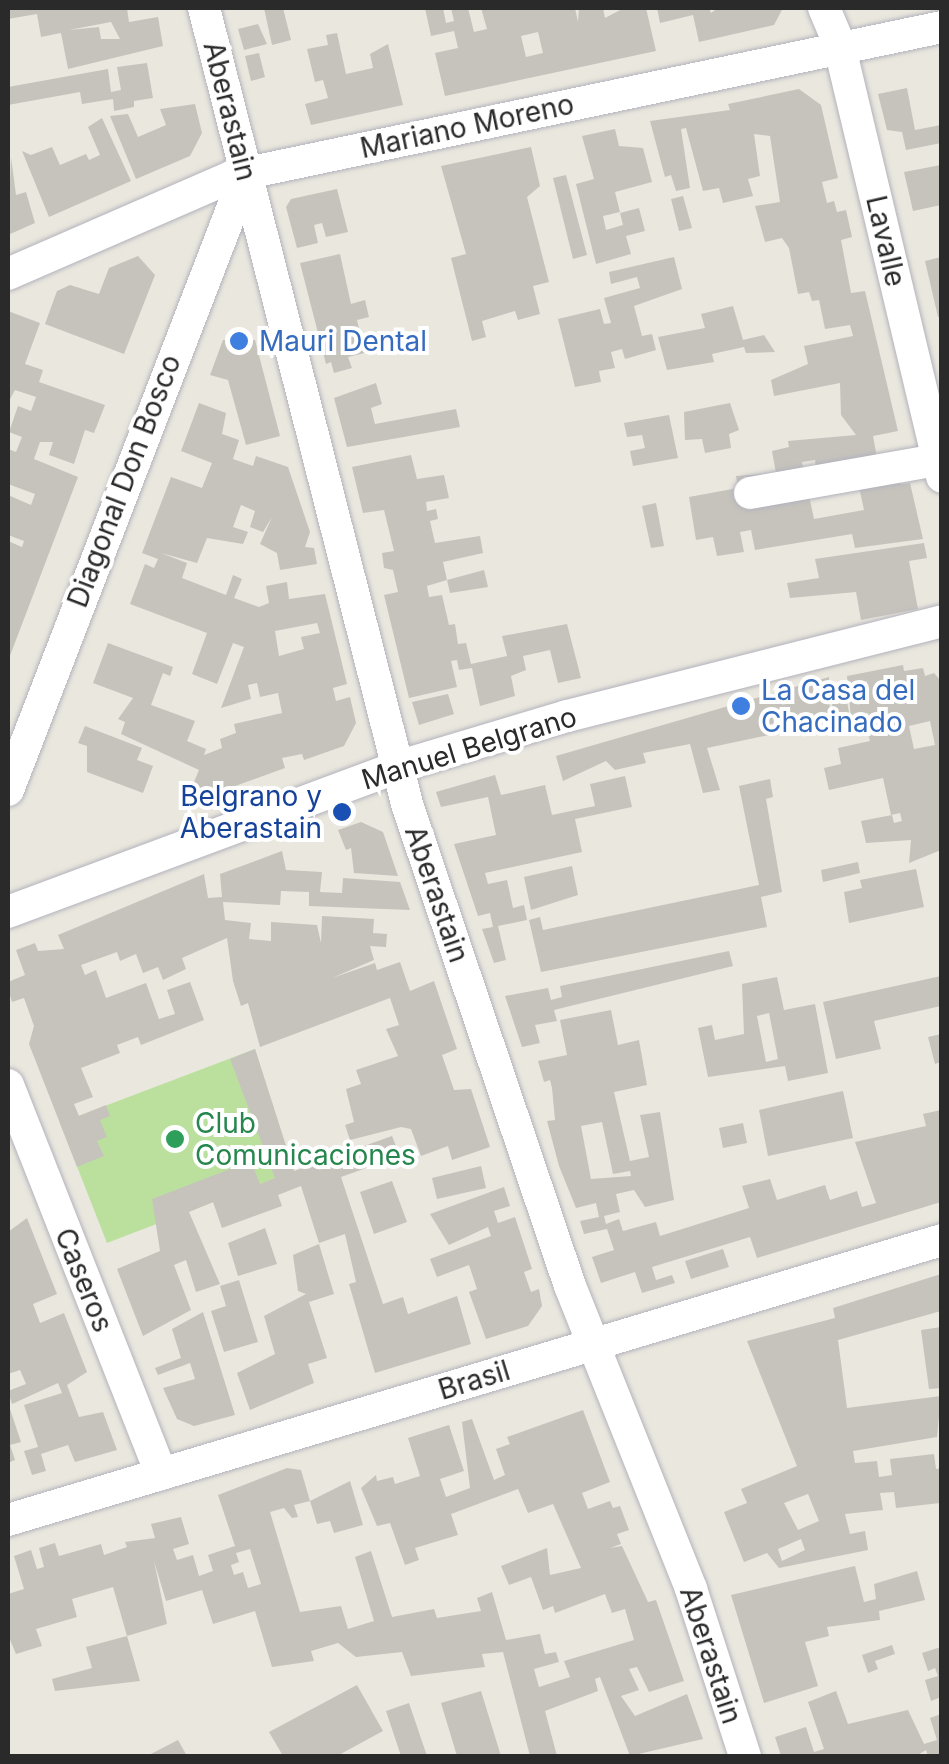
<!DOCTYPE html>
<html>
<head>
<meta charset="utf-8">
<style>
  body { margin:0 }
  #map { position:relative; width:949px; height:1764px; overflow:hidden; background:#eae7de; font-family:Inter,sans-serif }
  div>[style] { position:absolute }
  .pitch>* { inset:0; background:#bbe09e }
  .building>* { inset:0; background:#c6c3bd }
  .roads { filter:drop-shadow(0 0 2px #b2b2bc) drop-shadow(0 0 2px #b2b2bc) }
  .minor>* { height:32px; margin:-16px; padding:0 16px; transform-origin:16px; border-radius:16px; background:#fff }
  .dots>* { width:28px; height:28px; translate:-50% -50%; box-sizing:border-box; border:5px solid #fff; border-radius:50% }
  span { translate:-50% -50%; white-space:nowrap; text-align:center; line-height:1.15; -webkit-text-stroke:8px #fff; paint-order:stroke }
  .street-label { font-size:28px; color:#2a2a2a }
  .shop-label { font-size:28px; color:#366cbe }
  .left { translate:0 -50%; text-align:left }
  .transit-label { font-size:28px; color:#164399 }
  .right { translate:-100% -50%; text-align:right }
  .leisure-label { font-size:28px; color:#27864d }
  .frame { position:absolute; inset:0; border:10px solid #2a2a2a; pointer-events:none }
</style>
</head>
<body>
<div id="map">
  <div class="pitch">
    <i style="clip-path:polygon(255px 1049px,294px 1171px,107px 1243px,60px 1123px)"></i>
  </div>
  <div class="building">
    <i style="clip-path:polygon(evenodd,8px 8px,127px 8px,129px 22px,158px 17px,163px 46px,68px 69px,61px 33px,41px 37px,37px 14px,8px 19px,8px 8px,111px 22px,120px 39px,101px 39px,99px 27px,69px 30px,111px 22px)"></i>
    <i style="clip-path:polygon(264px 8px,283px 8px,291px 40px,272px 45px)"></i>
    <i style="clip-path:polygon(evenodd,425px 8px,443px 8px,446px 23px,454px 21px,451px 8px,468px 8px,474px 32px,487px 29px,481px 8px,575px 8px,578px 22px,579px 8px,603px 8px,605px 18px,624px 8px,646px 8px,656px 51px,445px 96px,435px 53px,458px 48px,454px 31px,431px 36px,425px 8px,538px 32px,543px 53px,526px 57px,521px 36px,538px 32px)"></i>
    <i style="clip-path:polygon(657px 8px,709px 8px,711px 13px,718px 8px,783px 8px,774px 25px,699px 42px,693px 15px,660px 23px)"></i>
    <i style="clip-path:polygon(258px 24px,267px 44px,244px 50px,238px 29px)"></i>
    <i style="clip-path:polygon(337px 33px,346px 74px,373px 68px,370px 54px,388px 44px,403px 105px,311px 125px,305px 104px,328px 98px,323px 80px,315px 82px,307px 49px,328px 45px,326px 35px)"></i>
    <i style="clip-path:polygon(259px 53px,265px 77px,251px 81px,245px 56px)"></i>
    <i style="clip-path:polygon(147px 63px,153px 98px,134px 101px,134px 107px,114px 111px,113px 99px,82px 104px,80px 92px,8px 105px,8px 87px,108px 69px,111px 92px,121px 90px,117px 67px)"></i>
    <i style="clip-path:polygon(907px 88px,915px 130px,941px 125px,941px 143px,906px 150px,902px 132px,887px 130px,878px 94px)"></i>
    <i style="clip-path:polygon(799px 89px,821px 105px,838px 178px,822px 182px,827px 203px,834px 201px,837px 212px,846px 210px,852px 237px,841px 240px,851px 293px,865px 291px,898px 431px,873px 436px,878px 463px,817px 474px,815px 460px,802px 462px,814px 519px,864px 510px,858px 482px,899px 475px,901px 484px,910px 483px,923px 539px,855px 548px,852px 534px,755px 550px,751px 530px,740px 532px,744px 552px,717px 556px,713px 537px,696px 540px,689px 497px,738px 488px,736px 476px,776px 473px,772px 451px,789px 447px,788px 441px,856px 435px,841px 415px,840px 383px,774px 396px,771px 380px,808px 364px,804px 346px,853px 336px,850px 325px,825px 329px,819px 300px,812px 301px,809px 292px,798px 294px,789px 248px,782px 238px,765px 242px,755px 206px,780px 202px,770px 136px,754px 134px,760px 176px,748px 179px,753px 196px,723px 203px,719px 188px,703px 191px,686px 128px,681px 129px,690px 188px,676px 191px,671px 175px,665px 177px,650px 121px,730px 110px,728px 104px)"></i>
    <i style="clip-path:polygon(195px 104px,202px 133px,190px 156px,136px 179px,110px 116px,128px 114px,138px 137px,166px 125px,160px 109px)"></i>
    <i style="clip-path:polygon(102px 118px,131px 181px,49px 217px,22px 151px,31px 155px,52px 147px,60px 165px,86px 154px,89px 160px,100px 155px,88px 127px)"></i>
    <i style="clip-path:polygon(615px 129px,619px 146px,643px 148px,652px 182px,615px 192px,620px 212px,603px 216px,606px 230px,623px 225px,620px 213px,639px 208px,645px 231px,626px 236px,631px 254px,596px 264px,576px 184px,594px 179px,582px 136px)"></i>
    <i style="clip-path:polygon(531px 147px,540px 186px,527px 197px,549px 282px,533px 286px,540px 314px,518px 320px,515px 311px,482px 321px,486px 337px,472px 341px,451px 258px,466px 254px,441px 166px)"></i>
    <i style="clip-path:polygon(11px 157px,16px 195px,26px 192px,35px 223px,8px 235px)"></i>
    <i style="clip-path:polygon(941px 165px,941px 205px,913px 211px,904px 172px)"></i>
    <i style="clip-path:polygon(566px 175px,587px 255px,573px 259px,553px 178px)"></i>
    <i style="clip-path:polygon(337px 189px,348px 232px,326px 237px,322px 223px,314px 225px,318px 243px,297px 248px,286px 207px,291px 199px)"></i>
    <i style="clip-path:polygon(683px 196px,692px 228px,679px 231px,671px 199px)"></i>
    <i style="clip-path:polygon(340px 254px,351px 304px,365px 300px,369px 317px,357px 320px,361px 337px,373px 334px,377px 350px,348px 357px,352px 368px,334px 373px,331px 362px,326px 364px,300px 263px)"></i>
    <i style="clip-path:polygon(138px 256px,155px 275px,124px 354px,45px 324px,57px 291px,70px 285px,99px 294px,109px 268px)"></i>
    <i style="clip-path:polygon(674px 257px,682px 289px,634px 306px,642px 336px,652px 334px,656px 350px,625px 359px,622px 349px,611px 352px,615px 368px,599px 371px,601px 382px,575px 387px,558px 319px,600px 309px,604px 324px,611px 323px,604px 298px,640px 288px,637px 277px,611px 284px,609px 272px)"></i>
    <i style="clip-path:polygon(941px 257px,941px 316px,938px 317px,925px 261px)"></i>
    <i style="clip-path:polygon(733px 306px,743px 340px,764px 335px,775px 352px,746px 353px,744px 347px,712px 354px,714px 362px,667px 370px,658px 337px,705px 328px,701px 314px)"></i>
    <i style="clip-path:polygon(8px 311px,40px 323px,25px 364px,43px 370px,39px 382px,105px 405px,94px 433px,85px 430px,74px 464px,49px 455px,53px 442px,40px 442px,34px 459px,78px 477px,8px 661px,8px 541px,22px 547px,24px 541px,8px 535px,8px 495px,31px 505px,35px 494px,8px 484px,8px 449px,16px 452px,22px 437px,9px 432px,18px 406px,31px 411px,36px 397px,15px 390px,8px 403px)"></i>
    <i style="clip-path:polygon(223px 340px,255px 340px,280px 436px,246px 445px,228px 380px,210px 375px)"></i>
    <i style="clip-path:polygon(376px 383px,382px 404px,371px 408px,375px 424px,456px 409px,460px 427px,347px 447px,334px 398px)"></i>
    <i style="clip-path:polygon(evenodd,199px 403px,226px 413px,222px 434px,239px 440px,233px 459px,253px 466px,256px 456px,288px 467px,310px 532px,305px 547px,314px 548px,317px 564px,280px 570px,277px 553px,260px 544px,272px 517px,263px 532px,250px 527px,255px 511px,241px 505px,233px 527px,248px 532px,243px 544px,207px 538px,197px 563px,161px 553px,187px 563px,182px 578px,226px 595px,233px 575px,242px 579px,234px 598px,259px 607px,269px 603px,266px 586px,287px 582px,289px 599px,325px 594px,347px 684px,333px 688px,336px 701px,350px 697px,356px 723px,344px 746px,304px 760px,302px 754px,282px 758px,285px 768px,185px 804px,199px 770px,121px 734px,125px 722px,118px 719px,133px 698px,93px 683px,108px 643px,173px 667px,170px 676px,163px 673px,151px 705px,195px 721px,187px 741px,206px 749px,204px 755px,222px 748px,220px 739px,236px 733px,234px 724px,282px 713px,278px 693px,260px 697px,257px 683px,248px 685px,251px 699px,221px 708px,244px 647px,233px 643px,217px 684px,192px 674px,207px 633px,130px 604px,145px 564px,154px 568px,158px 559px,142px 553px,171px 477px,202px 488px,212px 463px,181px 451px,199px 403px,317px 623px,320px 633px,301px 637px,304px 649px,279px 656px,275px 631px,317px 623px)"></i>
    <i style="clip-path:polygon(730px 403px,739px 430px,729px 434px,731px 448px,705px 453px,702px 439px,685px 440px,684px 412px)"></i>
    <i style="clip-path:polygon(669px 415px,678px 458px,633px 466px,630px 451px,645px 448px,642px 435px,627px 437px,624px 423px)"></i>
    <i style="clip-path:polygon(411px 455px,417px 479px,444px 475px,449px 498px,426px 502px,427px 511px,436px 509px,438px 519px,430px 521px,435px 543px,480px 536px,483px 553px,443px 562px,447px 580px,427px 586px,429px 597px,442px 595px,449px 625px,455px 624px,458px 644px,466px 643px,471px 664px,507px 656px,502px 636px,567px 624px,581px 678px,558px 683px,550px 650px,523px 656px,526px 670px,511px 676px,515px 696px,480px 706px,472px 668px,459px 670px,457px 660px,451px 661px,457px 687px,409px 698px,384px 595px,398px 592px,393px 570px,384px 568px,382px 553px,394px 551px,384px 510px,363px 513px,352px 467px)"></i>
    <i style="clip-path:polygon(656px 503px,664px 546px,651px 548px,642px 506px)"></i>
    <i style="clip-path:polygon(924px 543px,927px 558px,909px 561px,918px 609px,861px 620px,856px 592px,790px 598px,787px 583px,819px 578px,815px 559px)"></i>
    <i style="clip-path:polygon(484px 570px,488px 587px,450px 593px,447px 580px)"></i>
    <i style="clip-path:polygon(evenodd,903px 665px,904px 671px,923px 668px,925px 676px,934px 673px,941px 681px,941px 850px,909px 863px,911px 840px,866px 843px,861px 821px,892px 815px,894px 823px,902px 821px,900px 813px,891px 815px,883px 778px,829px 790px,824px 768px,841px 764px,838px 748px,870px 741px,866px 726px,852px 729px,847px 676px,903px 665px,930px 721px,935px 745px,914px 749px,909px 726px,930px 721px)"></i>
    <i style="clip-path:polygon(829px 677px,830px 722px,792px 730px,790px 720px,767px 725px,769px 735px,707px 748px,720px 790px,703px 793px,690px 744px,643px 753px,646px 763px,615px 770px,606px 761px,563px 781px,556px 756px)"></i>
    <i style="clip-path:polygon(448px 694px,454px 714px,419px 725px,412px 702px)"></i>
    <i style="clip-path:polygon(847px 701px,850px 718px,835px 721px,832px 704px)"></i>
    <i style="clip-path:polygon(85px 726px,142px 748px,137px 760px,153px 766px,143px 793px,87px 772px,87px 746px,78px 743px)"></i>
    <i style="clip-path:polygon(495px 775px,501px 795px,545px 785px,552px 815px,595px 806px,590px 784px,625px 776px,632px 807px,575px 819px,582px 852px,485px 873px,488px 884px,507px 880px,513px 908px,524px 905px,527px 920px,498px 926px,506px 960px,494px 963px,482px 929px,493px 927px,490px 913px,478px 916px,454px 844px,496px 835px,488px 797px,441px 807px,436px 792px)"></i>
    <i style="clip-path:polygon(770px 779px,773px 797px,766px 799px,782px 892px,761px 897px,767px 927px,541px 972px,529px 920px,540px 917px,543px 930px,759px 885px,739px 786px)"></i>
    <i style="clip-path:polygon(361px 822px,383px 832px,398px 876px,354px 873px,351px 848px,346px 850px,338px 830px)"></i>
    <i style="clip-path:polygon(282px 851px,286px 870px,322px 872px,320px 892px,342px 893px,343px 878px,400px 882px,410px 910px,309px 906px,309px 892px,281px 891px,280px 905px,223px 902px,225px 920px,251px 923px,249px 939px,271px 941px,271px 922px,317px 925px,321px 943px,322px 916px,374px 919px,373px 933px,387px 934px,386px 947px,370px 946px,374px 960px,332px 978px,375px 963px,377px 970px,400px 962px,410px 991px,434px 981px,457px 1049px,442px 1055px,454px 1090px,471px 1089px,490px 1147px,452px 1160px,448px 1146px,421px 1156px,411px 1129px,401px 1127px,350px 1140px,345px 1125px,354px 1122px,346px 1089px,361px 1084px,356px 1070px,398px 1056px,386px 1029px,399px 1025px,390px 998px,260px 1047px,248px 1003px,241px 1006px,233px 981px,227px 938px,182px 958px,186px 969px,163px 980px,158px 967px,143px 973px,136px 954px,120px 961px,117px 952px,81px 965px,85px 975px,96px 970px,106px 998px,146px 983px,159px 1019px,175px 1014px,167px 990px,190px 982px,204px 1020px,141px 1045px,138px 1037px,117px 1045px,120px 1053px,81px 1068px,93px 1097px,74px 1104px,79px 1116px,106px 1105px,110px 1116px,100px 1120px,107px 1137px,97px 1141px,104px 1156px,77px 1167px,29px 1044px,34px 1026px,24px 998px,12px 1002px,8px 989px,8px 982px,25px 975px,16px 950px,35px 943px,38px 951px,64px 949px,58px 935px,204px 874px,208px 898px,222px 897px,220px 874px)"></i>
    <i style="clip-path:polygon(858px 862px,860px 873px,823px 882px,821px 870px)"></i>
    <i style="clip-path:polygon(572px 866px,578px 895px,531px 910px,524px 877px)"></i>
    <i style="clip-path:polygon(916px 869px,924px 907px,849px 923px,844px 892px,862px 888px,860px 880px)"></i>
    <i style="clip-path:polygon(729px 951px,733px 966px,554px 1010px,557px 1021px,535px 1025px,540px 1043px,522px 1047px,505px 996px,548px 988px,551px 1000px,562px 997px,560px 986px)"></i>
    <i style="clip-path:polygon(941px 976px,941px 1006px,874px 1021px,881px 1049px,836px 1059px,823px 1002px)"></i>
    <i style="clip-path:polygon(evenodd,777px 977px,784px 1010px,815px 1004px,828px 1073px,788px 1081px,785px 1066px,708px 1077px,698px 1028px,712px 1025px,715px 1040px,744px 1034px,742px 984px,777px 977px,769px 1013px,778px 1059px,766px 1062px,757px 1016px,769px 1013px)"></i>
    <i style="clip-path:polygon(evenodd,611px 1010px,618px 1045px,639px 1040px,647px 1085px,614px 1092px,630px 1161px,649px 1157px,640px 1115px,660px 1112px,674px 1200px,645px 1207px,634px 1190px,616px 1194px,620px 1212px,604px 1216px,606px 1224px,619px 1219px,623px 1231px,656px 1222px,660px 1236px,749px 1208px,742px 1186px,770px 1179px,777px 1200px,825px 1185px,830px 1200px,857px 1191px,862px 1207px,876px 1203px,855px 1142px,926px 1126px,923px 1114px,941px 1110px,941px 1202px,757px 1258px,750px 1237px,652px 1267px,656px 1280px,672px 1275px,675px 1283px,642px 1293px,635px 1272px,601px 1283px,592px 1257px,614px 1250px,607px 1229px,584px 1234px,580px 1221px,599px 1217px,596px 1203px,576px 1208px,559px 1166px,547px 1121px,555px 1120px,552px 1088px,550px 1080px,544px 1082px,538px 1061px,567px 1055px,560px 1020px,611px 1010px,602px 1122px,613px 1174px,630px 1171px,631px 1176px,591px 1179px,581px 1126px,602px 1122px)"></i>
    <i style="clip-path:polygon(941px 1034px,941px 1062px,935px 1064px,928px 1037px)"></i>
    <i style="clip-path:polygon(255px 1049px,294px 1171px,392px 1136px,400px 1156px,341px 1177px,383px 1304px,403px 1297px,408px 1314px,457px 1296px,471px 1344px,375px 1373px,349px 1284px,356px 1282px,345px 1234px,319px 1243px,301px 1186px,278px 1195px,282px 1206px,222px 1228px,213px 1202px,189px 1212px,220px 1284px,196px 1292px,186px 1260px,174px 1265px,191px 1310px,143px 1336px,117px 1269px,160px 1251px,152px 1199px,251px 1161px,260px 1184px,275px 1178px,230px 1059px)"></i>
    <i style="clip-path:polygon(843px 1091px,853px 1138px,768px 1156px,759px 1110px)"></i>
    <i style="clip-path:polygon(743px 1123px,747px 1143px,723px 1148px,719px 1128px)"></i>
    <i style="clip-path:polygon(481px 1166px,486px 1188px,437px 1199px,432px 1178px)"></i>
    <i style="clip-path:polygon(392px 1181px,407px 1222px,374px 1234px,360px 1192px)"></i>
    <i style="clip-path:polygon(504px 1187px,510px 1206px,494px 1211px,498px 1223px,515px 1217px,532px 1269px,524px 1272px,531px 1292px,539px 1289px,542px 1306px,528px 1326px,486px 1339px,469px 1292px,477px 1289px,469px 1265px,437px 1277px,430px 1259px,491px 1236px,488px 1227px,449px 1245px,430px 1214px)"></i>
    <i style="clip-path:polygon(27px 1218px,57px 1294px,33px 1304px,40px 1323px,64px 1313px,87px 1372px,67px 1385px,79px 1417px,103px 1412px,117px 1450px,75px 1462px,68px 1445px,41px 1454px,46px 1471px,32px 1475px,24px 1451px,38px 1447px,24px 1405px,62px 1393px,58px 1383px,12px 1404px,8px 1391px,26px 1384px,20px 1370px,8px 1374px,8px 1232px)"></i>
    <i style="clip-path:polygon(265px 1228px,277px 1264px,238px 1276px,228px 1243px)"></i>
    <i style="clip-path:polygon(319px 1244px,334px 1294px,309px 1302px,327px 1358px,308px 1364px,314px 1383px,250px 1410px,237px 1373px,275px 1354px,264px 1316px,306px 1294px,298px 1291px,293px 1255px)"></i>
    <i style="clip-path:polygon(723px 1249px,729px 1267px,691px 1279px,685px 1261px)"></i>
    <i style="clip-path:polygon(evenodd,941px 1274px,941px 1311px,838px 1340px,847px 1408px,941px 1396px,937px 1437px,853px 1451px,855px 1463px,877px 1461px,879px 1477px,892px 1475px,890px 1459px,934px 1454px,936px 1469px,941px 1468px,940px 1503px,896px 1508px,894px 1492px,880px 1493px,883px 1510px,845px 1514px,850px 1534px,865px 1531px,868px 1550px,779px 1568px,767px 1553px,744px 1562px,724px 1512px,747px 1503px,741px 1489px,797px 1466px,747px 1341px,835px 1318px,833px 1308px,941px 1274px,808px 1494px,819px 1521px,798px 1530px,784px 1503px,808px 1494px,941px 1274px,801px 1539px,805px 1550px,782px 1561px,778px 1549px,801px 1539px)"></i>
    <i style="clip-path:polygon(239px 1280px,258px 1342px,224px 1352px,211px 1311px,226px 1306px,220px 1286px)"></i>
    <i style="clip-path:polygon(203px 1312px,235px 1415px,194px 1426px,177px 1419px,163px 1388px,195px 1379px,190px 1363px,158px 1375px,155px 1368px,181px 1358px,172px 1329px)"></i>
    <i style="clip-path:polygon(941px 1327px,941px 1388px,929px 1389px,921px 1330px)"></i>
    <i style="clip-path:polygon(8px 1403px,21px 1442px,10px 1445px,15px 1460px,8px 1463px)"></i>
    <i style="clip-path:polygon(evenodd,583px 1410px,610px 1482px,582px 1493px,588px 1509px,610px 1501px,613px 1508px,620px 1506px,629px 1530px,617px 1534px,621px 1544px,610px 1548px,622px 1546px,648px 1602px,656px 1600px,684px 1681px,649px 1692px,637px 1667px,629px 1669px,639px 1690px,621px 1696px,635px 1716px,687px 1694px,703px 1739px,630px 1756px,600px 1677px,595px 1679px,598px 1691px,545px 1711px,557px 1756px,530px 1756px,503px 1652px,482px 1654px,485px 1667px,411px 1676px,402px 1652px,356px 1657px,338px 1643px,311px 1651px,314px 1661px,272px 1667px,255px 1611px,213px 1624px,202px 1590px,166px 1601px,154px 1561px,167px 1624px,127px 1636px,113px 1587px,72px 1599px,77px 1617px,36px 1629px,42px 1646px,16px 1654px,8px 1635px,8px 1594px,24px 1589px,14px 1556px,31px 1550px,37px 1569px,44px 1567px,39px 1548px,55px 1543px,59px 1556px,101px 1544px,104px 1555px,127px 1547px,125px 1542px,155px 1538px,151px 1524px,181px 1517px,189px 1544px,173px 1549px,177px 1560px,193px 1555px,199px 1576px,213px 1571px,208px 1555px,235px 1546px,218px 1495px,287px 1468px,301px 1470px,310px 1501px,350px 1481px,363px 1525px,334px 1533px,330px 1521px,317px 1524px,310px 1501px,294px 1505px,298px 1517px,292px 1518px,284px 1508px,270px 1512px,300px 1612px,341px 1606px,348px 1629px,374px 1621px,355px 1557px,371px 1551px,392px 1617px,434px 1609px,437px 1618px,481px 1611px,477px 1598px,492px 1592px,506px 1640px,540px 1634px,545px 1654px,556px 1652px,559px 1662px,534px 1669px,539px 1687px,570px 1677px,564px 1661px,634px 1640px,625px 1609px,612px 1613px,605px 1594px,555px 1613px,553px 1606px,543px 1610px,531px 1577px,509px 1585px,501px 1566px,547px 1548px,550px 1575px,581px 1568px,553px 1504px,528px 1513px,518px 1489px,451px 1514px,458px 1535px,415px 1548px,419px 1560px,405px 1565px,390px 1523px,377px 1526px,361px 1488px,376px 1475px,377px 1481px,393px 1477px,395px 1484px,420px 1476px,408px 1438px,449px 1425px,464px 1471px,440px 1479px,446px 1497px,470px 1488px,462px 1422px,472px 1419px,494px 1480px,505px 1475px,496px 1449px,510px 1444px,507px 1437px,583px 1410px,250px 1549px,261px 1584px,248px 1588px,243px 1572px,234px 1575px,231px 1565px,239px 1562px,236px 1553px,250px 1549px)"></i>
    <i style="clip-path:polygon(855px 1566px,864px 1602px,876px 1599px,874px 1584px,917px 1571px,925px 1600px,879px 1611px,880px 1620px,827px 1627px,829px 1636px,805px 1642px,818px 1686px,764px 1703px,731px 1595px)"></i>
    <i style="clip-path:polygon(127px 1636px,140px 1681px,55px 1691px,52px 1679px,92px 1668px,86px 1647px)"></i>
    <i style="clip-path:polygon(892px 1645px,895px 1654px,875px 1661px,878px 1669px,868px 1673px,862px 1655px)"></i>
    <i style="clip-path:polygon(941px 1647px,941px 1697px,931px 1701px,925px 1680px,938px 1676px,935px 1668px,928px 1671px,922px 1653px)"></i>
    <i style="clip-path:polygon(357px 1685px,383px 1731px,337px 1756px,283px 1756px,269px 1732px)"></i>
    <i style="clip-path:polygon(481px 1691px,501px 1756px,457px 1756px,441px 1703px)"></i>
    <i style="clip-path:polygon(836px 1691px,848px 1724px,908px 1710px,924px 1744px,937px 1740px,930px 1718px,941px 1714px,941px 1756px,928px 1756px,926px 1750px,916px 1756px,781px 1756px,775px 1737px,806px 1727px,814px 1752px,824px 1749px,808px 1702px)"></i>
    <i style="clip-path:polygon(409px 1703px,427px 1756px,401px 1756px,386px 1711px)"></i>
    <i style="clip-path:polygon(178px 1740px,187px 1756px,147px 1756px)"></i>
  </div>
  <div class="roads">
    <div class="minor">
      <i style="left:204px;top:8px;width:821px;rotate:75.69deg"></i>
      <i style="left:407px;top:804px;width:509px;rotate:71.32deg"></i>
      <i style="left:570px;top:1286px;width:326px;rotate:68.2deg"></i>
      <i style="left:691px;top:1589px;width:176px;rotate:72.1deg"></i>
      <i style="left:824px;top:8px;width:39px;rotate:67deg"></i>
      <i style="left:839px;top:44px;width:445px;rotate:76.6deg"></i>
      <i style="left:8px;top:274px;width:245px;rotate:-23.5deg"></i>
      <i style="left:233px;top:176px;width:724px;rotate:-11.87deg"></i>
      <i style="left:750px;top:493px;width:191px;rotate:-10deg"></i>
      <i style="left:8px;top:790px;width:661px;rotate:-68.91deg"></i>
      <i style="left:8px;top:912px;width:415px;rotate:-20.4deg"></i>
      <i style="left:397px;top:767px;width:177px;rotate:-16.7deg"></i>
      <i style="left:567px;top:716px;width:387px;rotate:-14.2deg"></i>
      <i style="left:8px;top:1085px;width:418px;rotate:68.5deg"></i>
      <i style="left:8px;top:1520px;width:975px;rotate:-16.69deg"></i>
    </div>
  </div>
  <div class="dots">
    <i style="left:239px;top:341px;background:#3f7fe0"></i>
    <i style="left:741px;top:706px;background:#3f7fe0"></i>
    <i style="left:342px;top:812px;background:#1a4fb4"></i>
    <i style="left:175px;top:1139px;background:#2e9e5b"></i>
  </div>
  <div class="street-label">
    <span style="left:230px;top:111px;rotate:76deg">Aberastain</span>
    <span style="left:467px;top:126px;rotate:-12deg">Mariano Moreno</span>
    <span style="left:886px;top:241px;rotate:77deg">Lavalle</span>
    <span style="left:124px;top:481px;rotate:-69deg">Diagonal Don Bosco</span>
    <span style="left:469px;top:748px;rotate:-17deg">Manuel Belgrano</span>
    <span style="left:437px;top:894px;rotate:71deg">Aberastain</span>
    <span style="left:84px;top:1280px;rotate:68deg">Caseros</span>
    <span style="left:474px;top:1380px;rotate:-17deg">Brasil</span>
    <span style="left:711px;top:1655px;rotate:72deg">Aberastain</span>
  </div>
  <div class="shop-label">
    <span class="left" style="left:259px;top:341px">Mauri Dental</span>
    <span class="left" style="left:761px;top:706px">La Casa del<br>Chacinado</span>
  </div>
  <div class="transit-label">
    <span class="right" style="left:322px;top:812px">Belgrano y<br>Aberastain</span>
  </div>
  <div class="leisure-label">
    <span class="left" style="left:195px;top:1139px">Club<br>Comunicaciones</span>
  </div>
  <div class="frame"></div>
</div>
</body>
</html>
